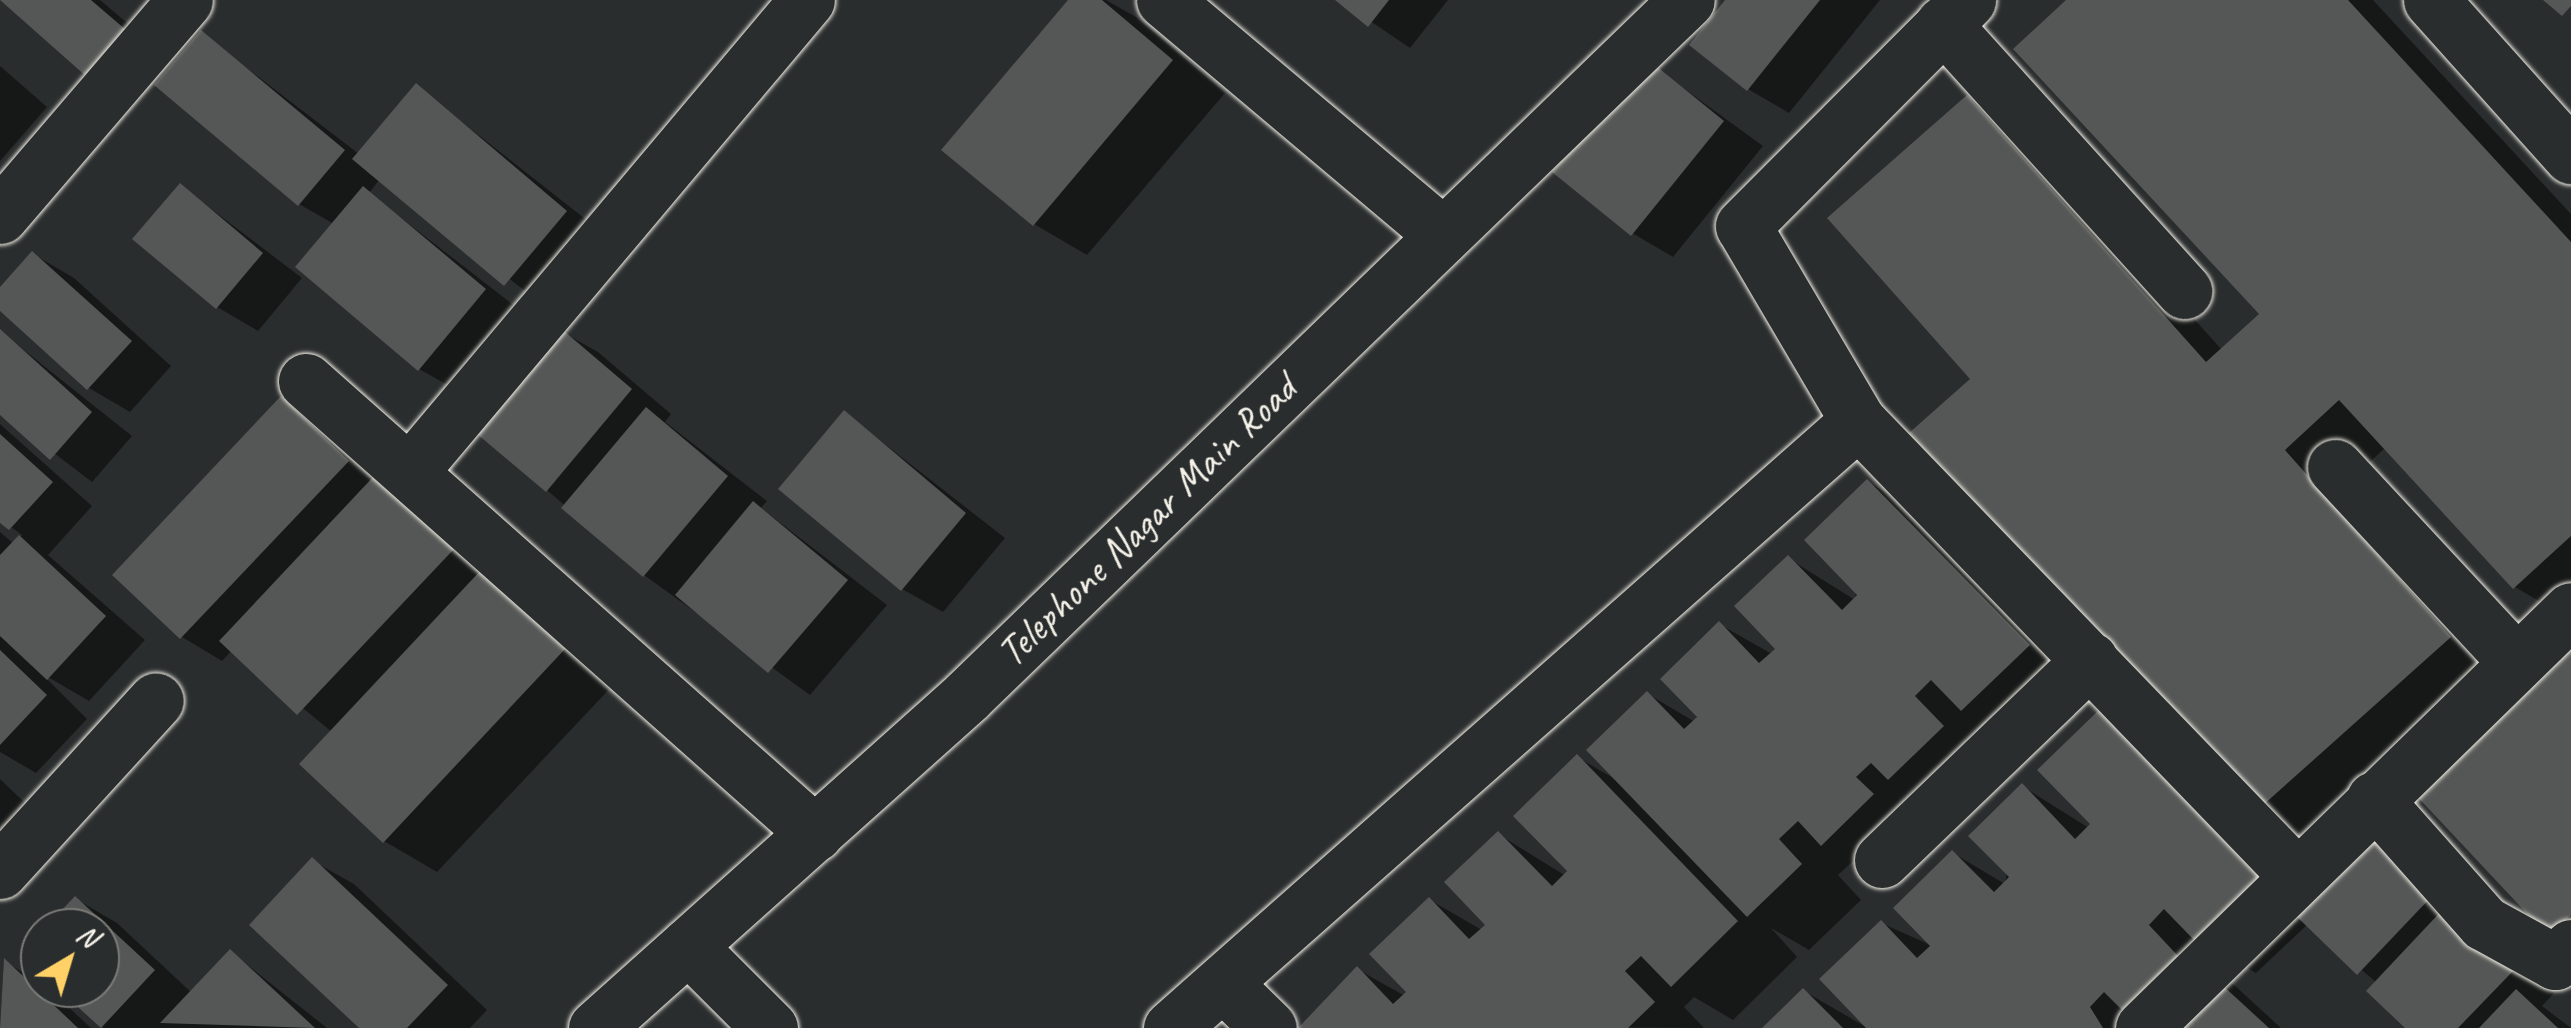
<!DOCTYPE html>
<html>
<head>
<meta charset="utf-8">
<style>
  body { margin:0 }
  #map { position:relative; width:2571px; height:1028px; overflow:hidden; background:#2a2d2e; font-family:Caveat,sans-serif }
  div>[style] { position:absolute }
  .shadow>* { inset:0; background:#0007 }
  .building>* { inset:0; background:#555756 }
  .roads { filter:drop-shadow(0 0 2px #f4f1e8) drop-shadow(0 0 2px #f4f1e8) }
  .street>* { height:55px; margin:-27.5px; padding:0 27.5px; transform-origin:27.5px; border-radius:27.5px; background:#2a2d2e }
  span { translate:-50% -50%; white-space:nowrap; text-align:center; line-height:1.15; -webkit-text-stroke:8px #2a2d2e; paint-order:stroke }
  .street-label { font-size:42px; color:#f4f1e8 }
  .north { position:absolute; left:20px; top:908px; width:100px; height:100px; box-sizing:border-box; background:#2a2d2e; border:2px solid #7b7b78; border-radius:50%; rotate:38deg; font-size:28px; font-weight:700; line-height:40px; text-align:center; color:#f4f1e8 }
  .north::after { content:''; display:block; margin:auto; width:35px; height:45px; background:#ffd166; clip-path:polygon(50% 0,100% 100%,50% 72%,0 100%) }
</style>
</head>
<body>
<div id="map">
  <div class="shadow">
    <i style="clip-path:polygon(0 0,100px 0,165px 55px)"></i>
    <i style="clip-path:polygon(1071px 0,1106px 0,1136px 17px,1225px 93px,1087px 255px,1034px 224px)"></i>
    <i style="clip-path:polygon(1339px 0,1448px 0,1410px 48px)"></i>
    <i style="clip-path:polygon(1728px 0,1880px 0,1789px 113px,1748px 89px)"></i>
    <i style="clip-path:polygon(2070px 0,2373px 0,2571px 214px,2571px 620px,2515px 587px,2386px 447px,2344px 486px,2510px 673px,2314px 848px,2253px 813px,1973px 379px,1967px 98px,2027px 133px,2222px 350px,2262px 314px)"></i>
    <i style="clip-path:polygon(201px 33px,359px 154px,416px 86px,607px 236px,546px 307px,380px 179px,369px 193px,525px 314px,460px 392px,419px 369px,334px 224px,299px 204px)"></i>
    <i style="clip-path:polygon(1646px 61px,1763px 146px,1673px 257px,1632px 233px)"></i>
    <i style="clip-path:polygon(0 66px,47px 107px,0 161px)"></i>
    <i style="clip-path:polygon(181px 186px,302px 278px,258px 331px,217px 307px)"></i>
    <i style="clip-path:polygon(33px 254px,74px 278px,171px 366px,130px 412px,89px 388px,0 308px,0 291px)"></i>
    <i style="clip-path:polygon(557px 329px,598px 352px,671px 414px,665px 422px,767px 501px,761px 508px,887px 605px,810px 695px,644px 575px,547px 490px)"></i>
    <i style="clip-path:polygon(0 331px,132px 436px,92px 482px,0 412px)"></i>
    <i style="clip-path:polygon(281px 399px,322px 423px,617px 681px,437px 872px,384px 841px,332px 732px,232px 650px,222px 661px,182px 637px,115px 575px)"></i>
    <i style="clip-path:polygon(845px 413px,1005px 538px,943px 612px,902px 589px)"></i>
    <i style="clip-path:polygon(0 424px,92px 506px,48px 555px,145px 640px,89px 701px,41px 673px,87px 719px,36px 773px,0 752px,0 532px,14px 544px,22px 535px,0 519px)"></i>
    <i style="clip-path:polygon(1868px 482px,1928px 517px,2089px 681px,2023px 744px,1985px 721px,1975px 732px,2003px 762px,1884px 879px,1853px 861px,1838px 875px,1861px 900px,1809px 950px,1771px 928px,1797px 957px,1733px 1020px,1694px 997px,1684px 1007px,1704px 1028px,1300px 1026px,1357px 969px,1405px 996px,1430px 900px,1482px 930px,1488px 925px,1498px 834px,1566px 876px,1577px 757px,1615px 779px,1648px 694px,1695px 722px,1719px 624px,1772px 654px,1778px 649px,1788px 558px,1855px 600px)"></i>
    <i style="clip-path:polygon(0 779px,47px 824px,0 873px)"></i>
    <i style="clip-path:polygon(2022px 786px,2089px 828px,2313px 901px,2372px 839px,2554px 993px,2542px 1006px,2571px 1028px,2409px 1028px,2377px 983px,2308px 924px,2256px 973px,2218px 951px,2208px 961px,2281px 1028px,1765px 1028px,1804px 991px,1866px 1027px,1881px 923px,1933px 946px,1953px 853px,2005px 884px)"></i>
    <i style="clip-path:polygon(313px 861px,354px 884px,487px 1010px,470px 1028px,362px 1028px)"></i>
    <i style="clip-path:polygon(76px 899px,117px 923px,192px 993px,231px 952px,327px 1028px,104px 1028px,61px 988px,100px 988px,100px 928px,49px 928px)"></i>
    <i style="clip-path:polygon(4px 961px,48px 988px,91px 1028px,0 1028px)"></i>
  </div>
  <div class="building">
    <i style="clip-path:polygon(0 0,91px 0,126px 30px,87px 77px)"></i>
    <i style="clip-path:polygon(1068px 0,1102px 0,1173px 60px,1033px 226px,941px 150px)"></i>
    <i style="clip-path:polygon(1335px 0,1389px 0,1368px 27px)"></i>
    <i style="clip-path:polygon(1725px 0,1820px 0,1747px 91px,1689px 45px)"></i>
    <i style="clip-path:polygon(2066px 0,2348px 0,2571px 242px,2571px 536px,2513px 589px,2339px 400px,2285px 450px,2451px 637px,2252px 815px,1909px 433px,1970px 379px,1827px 218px,1967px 95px,2206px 362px,2259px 314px,2013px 49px)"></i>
    <i style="clip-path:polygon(2543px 0,2571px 0,2571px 6px,2562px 16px)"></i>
    <i style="clip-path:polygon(201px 30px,345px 150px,298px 206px,154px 85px)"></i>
    <i style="clip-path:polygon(1645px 57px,1724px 121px,1631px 236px,1552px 172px)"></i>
    <i style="clip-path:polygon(416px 83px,567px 211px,504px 286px,352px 159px)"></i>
    <i style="clip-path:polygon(180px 183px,263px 253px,216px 309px,132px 239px)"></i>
    <i style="clip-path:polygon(363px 186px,486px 289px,418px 371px,295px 267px)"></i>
    <i style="clip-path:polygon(32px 251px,132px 341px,87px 390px,0 311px,0 287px)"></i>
    <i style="clip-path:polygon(557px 325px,632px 389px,546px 492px,470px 428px)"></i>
    <i style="clip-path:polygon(0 329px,92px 412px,50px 460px,0 415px)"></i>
    <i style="clip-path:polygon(281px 396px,349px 461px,180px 639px,112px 575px)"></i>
    <i style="clip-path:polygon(646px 407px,728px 476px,643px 577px,561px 508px)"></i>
    <i style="clip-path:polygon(844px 410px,966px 513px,901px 591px,778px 489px)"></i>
    <i style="clip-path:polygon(0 434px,53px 482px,9px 530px,0 523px)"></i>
    <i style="clip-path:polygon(375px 475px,454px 549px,297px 715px,219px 641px)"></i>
    <i style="clip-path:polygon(1867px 479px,2030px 645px,1961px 711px,1931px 680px,1915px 696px,1944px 726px,1888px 780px,1871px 763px,1856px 777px,1874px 794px,1821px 846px,1798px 821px,1779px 839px,1802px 864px,1747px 917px,1586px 750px,1647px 691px,1684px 729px,1697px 717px,1660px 679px,1719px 621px,1759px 663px,1775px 649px,1734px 606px,1788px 555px,1842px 610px,1857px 595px,1804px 540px)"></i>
    <i style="clip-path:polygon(753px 501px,848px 580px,768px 673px,675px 595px)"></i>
    <i style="clip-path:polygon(19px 535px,106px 616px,47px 680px,0 636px,0 555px)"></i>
    <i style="clip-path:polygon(482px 569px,565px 649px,383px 843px,299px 764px)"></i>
    <i style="clip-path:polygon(2571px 646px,2571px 915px,2548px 936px,2412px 791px)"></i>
    <i style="clip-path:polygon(0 650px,47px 695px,0 745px)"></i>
    <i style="clip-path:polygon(2101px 708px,2263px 874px,2194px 940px,2164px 909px,2149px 925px,2178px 956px,2122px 1010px,2104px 992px,2090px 1007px,2103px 1028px,1866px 1028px,1819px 979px,1881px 920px,1917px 958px,1930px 946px,1893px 908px,1952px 850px,1994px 892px,2009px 877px,1968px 836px,2022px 783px,2075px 839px,2090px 824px,2037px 770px)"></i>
    <i style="clip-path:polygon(1577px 754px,1738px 921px,1671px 987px,1641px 956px,1625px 971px,1655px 1002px,1628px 1028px,1298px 1028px,1357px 966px,1393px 1004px,1406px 992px,1369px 954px,1429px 897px,1469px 939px,1485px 925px,1444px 882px,1498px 831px,1552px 886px,1567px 871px,1513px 816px)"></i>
    <i style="clip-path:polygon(2371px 836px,2433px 895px,2357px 975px,2295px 915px)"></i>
    <i style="clip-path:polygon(312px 857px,448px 985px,407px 1028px,359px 1028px,249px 925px)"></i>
    <i style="clip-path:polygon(75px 896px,155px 970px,101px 1028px,57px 988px,100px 988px,100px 928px,45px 928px)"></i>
    <i style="clip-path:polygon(2447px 905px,2515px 969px,2458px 1028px,2405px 1028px,2366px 991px)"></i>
    <i style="clip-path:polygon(40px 934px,40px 972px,21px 954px)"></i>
    <i style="clip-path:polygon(230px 949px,315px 1028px,160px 1023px)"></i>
    <i style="clip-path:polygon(4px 958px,78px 1028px,0 1028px)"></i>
    <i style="clip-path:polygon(2208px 972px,2269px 1028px,2155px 1028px)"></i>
    <i style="clip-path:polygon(1803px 988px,1843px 1028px,1762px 1028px)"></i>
    <i style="clip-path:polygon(2516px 989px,2558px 1028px,2479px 1028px)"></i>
  </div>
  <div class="roads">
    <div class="street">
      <i style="left:1164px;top:0;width:363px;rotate:40.1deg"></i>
      <i style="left:2431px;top:0;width:210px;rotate:48.1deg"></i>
      <i style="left:1943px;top:24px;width:360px;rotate:47.9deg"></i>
      <i style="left:0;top:216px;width:284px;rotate:-49.4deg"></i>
      <i style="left:306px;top:381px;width:681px;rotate:41.61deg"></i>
      <i style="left:1858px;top:421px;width:629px;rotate:46.03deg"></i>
      <i style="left:2335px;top:467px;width:266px;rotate:47.1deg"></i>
      <i style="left:412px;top:469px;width:613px;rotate:-49.9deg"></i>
      <i style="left:2374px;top:799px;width:166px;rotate:48.4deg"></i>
      <i style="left:2484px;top:923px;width:81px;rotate:28.8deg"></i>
      <i style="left:2555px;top:962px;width:22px;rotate:-43deg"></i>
      <i style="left:1882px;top:860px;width:289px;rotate:-43.9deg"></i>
      <i style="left:0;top:871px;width:231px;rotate:-47.6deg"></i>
      <i style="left:688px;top:946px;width:116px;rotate:45deg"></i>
      <i style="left:1223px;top:983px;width:64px;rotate:44.4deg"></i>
      <i style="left:596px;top:1028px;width:498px;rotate:-41.8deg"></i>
      <i style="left:967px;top:696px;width:1001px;rotate:-44.03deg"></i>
      <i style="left:1171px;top:1028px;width:917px;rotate:-41.46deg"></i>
      <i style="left:1858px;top:421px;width:226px;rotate:-120.5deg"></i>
      <i style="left:1743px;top:226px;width:319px;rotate:-45.1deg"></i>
      <i style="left:2143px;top:1028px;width:598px;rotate:-44.32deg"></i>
    </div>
  </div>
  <div class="street-label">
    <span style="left:1147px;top:521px;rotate:-44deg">Telephone Nagar Main Road</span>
  </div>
  <div class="north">N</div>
</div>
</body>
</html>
